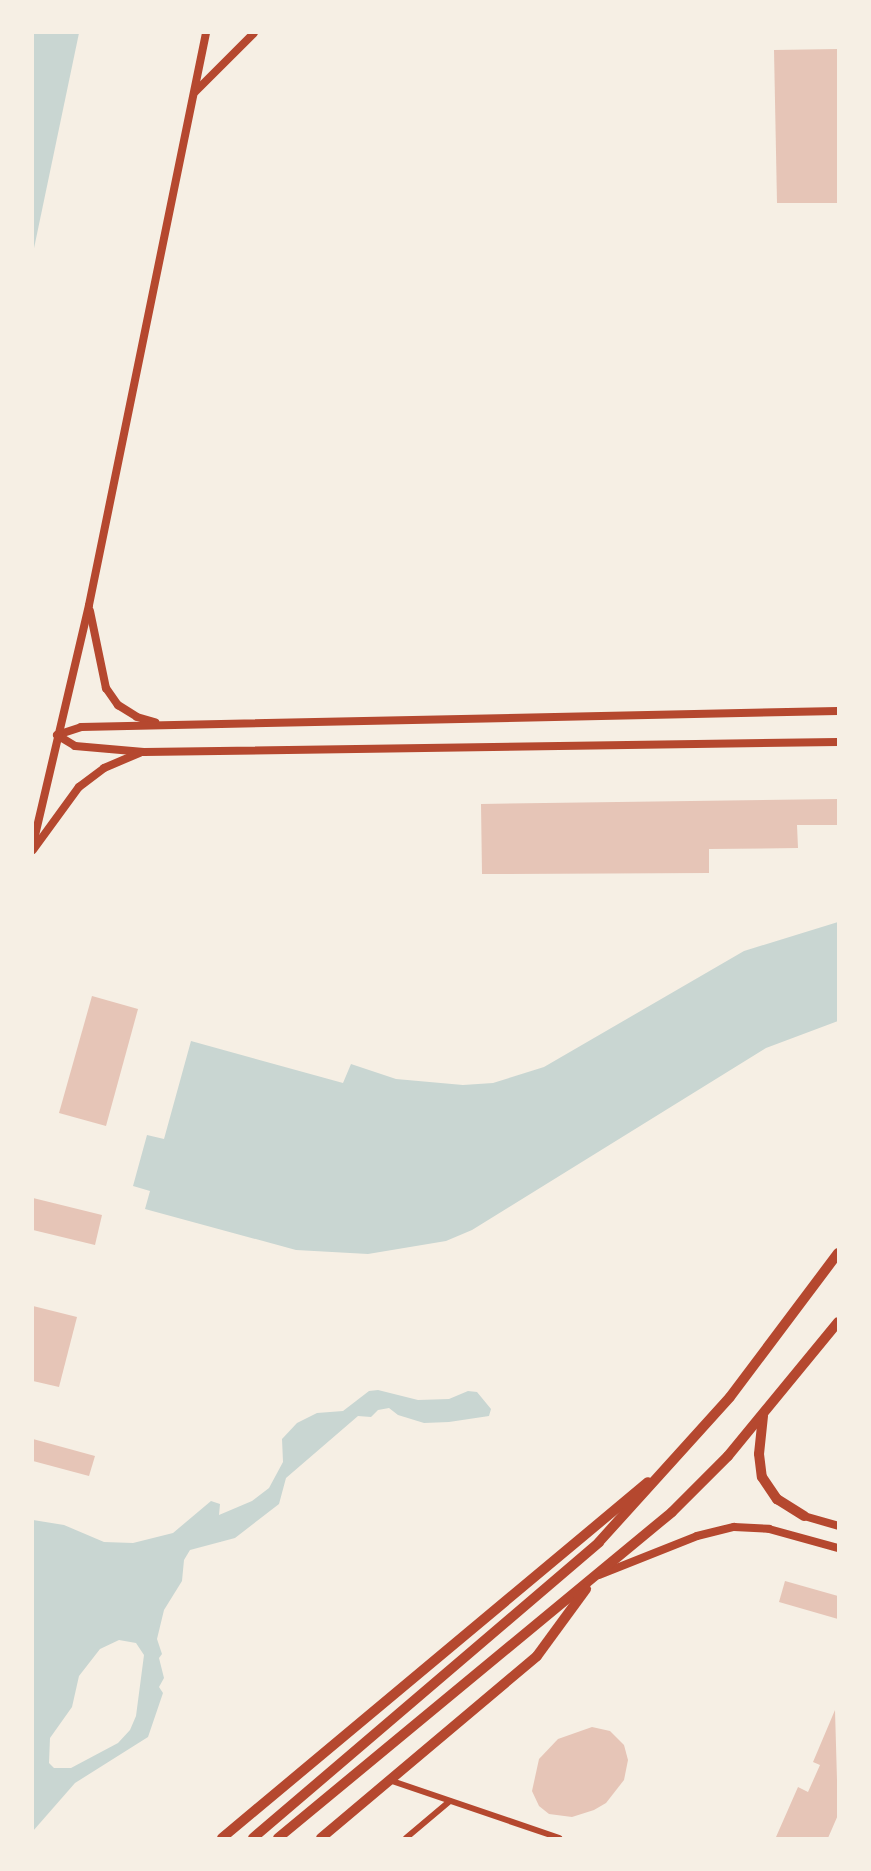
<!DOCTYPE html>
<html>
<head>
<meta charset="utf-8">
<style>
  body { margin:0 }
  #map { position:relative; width:871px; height:1871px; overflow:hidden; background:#f6efe4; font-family:Figtree,sans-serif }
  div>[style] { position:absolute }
  .water>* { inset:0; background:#c9d6d2 }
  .building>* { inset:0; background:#e6c5b7 }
  .minor>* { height:6px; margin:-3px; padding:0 3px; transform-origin:3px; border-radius:3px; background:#b5482f }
  .tertiary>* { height:8px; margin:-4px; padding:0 4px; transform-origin:4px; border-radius:4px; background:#b5482f }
  .primary>* { height:10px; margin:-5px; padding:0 5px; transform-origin:5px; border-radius:5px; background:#b5482f }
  span { translate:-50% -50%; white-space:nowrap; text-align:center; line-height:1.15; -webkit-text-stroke:6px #f6efe4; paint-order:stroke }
  .frame { position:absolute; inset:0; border:34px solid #f6efe4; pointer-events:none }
</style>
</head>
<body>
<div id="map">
  <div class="water">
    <i style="clip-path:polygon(33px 33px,79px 33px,33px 253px)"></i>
    <i style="clip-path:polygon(838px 922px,838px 1021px,766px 1048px,472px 1230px,446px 1241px,368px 1254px,296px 1250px,145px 1209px,150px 1191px,133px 1186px,147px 1135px,164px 1139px,191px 1041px,343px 1083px,351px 1064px,396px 1079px,463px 1085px,493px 1083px,544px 1067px,744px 951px)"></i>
    <i style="clip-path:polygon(evenodd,378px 1390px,418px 1400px,449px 1399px,468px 1391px,477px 1392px,491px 1409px,489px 1416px,449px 1422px,424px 1423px,398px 1415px,389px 1408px,378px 1410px,371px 1417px,358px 1416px,286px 1478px,279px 1504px,235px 1538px,190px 1550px,184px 1560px,182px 1581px,164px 1610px,157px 1639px,162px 1654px,159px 1658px,164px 1678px,159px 1687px,163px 1693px,148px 1737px,75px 1783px,33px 1831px,33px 1520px,64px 1525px,104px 1542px,133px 1543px,173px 1533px,211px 1501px,220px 1504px,219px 1515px,252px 1501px,269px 1488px,283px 1462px,282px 1439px,297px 1423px,317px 1413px,343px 1411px,369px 1391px,378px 1390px,119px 1640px,136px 1643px,144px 1655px,136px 1716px,130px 1730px,118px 1743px,71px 1768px,54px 1768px,49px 1763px,50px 1738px,72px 1707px,79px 1676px,100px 1649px,119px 1640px)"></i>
  </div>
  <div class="building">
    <i style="clip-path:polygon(838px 49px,838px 203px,777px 203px,774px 50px)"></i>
    <i style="clip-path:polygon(838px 799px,838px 825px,797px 825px,798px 848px,709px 849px,709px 873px,482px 874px,481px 804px)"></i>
    <i style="clip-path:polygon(92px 996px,138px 1009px,106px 1126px,59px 1113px)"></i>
    <i style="clip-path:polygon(33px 1198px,102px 1215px,95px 1245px,33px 1230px)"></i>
    <i style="clip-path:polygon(33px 1306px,77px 1317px,59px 1387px,33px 1381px)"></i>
    <i style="clip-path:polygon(33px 1439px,95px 1456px,89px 1476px,33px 1461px)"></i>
    <i style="clip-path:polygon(785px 1581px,838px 1596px,838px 1619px,779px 1602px)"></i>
    <i style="clip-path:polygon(835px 1710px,838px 1815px,828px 1838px,776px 1837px,798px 1787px,808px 1792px,820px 1765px,813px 1762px)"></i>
    <i style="clip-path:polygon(592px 1727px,610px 1731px,624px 1745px,628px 1760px,624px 1780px,606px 1803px,594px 1810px,572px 1817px,549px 1814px,539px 1806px,532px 1791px,539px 1759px,558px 1739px)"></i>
  </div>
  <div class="minor">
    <i style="left:389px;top:1780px;width:180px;rotate:18.8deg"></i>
    <i style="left:406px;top:1838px;width:57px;rotate:-40.1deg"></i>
  </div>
  <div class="tertiary">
    <i style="left:195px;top:92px;width:83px;rotate:-45deg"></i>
    <i style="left:90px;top:611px;width:79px;rotate:78.3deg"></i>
    <i style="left:106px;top:688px;width:21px;rotate:55deg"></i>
    <i style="left:118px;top:705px;width:22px;rotate:32deg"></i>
    <i style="left:137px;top:717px;width:19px;rotate:16deg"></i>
    <i style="left:57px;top:735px;width:21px;rotate:31deg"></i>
    <i style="left:75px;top:746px;width:69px;rotate:5deg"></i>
    <i style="left:144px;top:752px;width:694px;rotate:-0.83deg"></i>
    <i style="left:57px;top:735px;width:25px;rotate:-18deg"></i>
    <i style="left:81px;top:727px;width:757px;rotate:-1.21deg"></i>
    <i style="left:33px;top:844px;width:245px;rotate:-76.8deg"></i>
    <i style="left:89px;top:605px;width:584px;rotate:-78.44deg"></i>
    <i style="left:33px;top:850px;width:78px;rotate:-53.9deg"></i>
    <i style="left:79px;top:787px;width:31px;rotate:-37deg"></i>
    <i style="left:104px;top:768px;width:39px;rotate:-23deg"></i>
    <i style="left:804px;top:1516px;width:35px;rotate:16deg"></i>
    <i style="left:599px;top:1575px;width:105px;rotate:-21.7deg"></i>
    <i style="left:697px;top:1536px;width:38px;rotate:-14deg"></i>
    <i style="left:734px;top:1527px;width:35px;rotate:3deg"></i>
    <i style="left:769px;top:1529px;width:72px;rotate:15.4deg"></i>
  </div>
  <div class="primary">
    <i style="left:763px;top:1416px;width:38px;rotate:96deg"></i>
    <i style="left:759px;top:1454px;width:23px;rotate:83deg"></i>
    <i style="left:762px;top:1477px;width:27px;rotate:56deg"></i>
    <i style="left:777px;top:1499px;width:32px;rotate:32deg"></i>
    <i style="left:222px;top:1838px;width:555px;rotate:-39.88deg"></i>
    <i style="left:253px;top:1838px;width:455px;rotate:-40.5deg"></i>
    <i style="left:599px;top:1542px;width:195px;rotate:-47.9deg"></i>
    <i style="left:730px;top:1397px;width:180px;rotate:-53.1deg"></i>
    <i style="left:278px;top:1838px;width:511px;rotate:-39.6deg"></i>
    <i style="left:672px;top:1512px;width:79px;rotate:-45deg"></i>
    <i style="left:728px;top:1456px;width:173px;rotate:-50.6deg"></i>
    <i style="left:321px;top:1838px;width:282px;rotate:-40.1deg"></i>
    <i style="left:537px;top:1656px;width:83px;rotate:-53.8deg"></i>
  </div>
  <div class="frame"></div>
</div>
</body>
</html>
